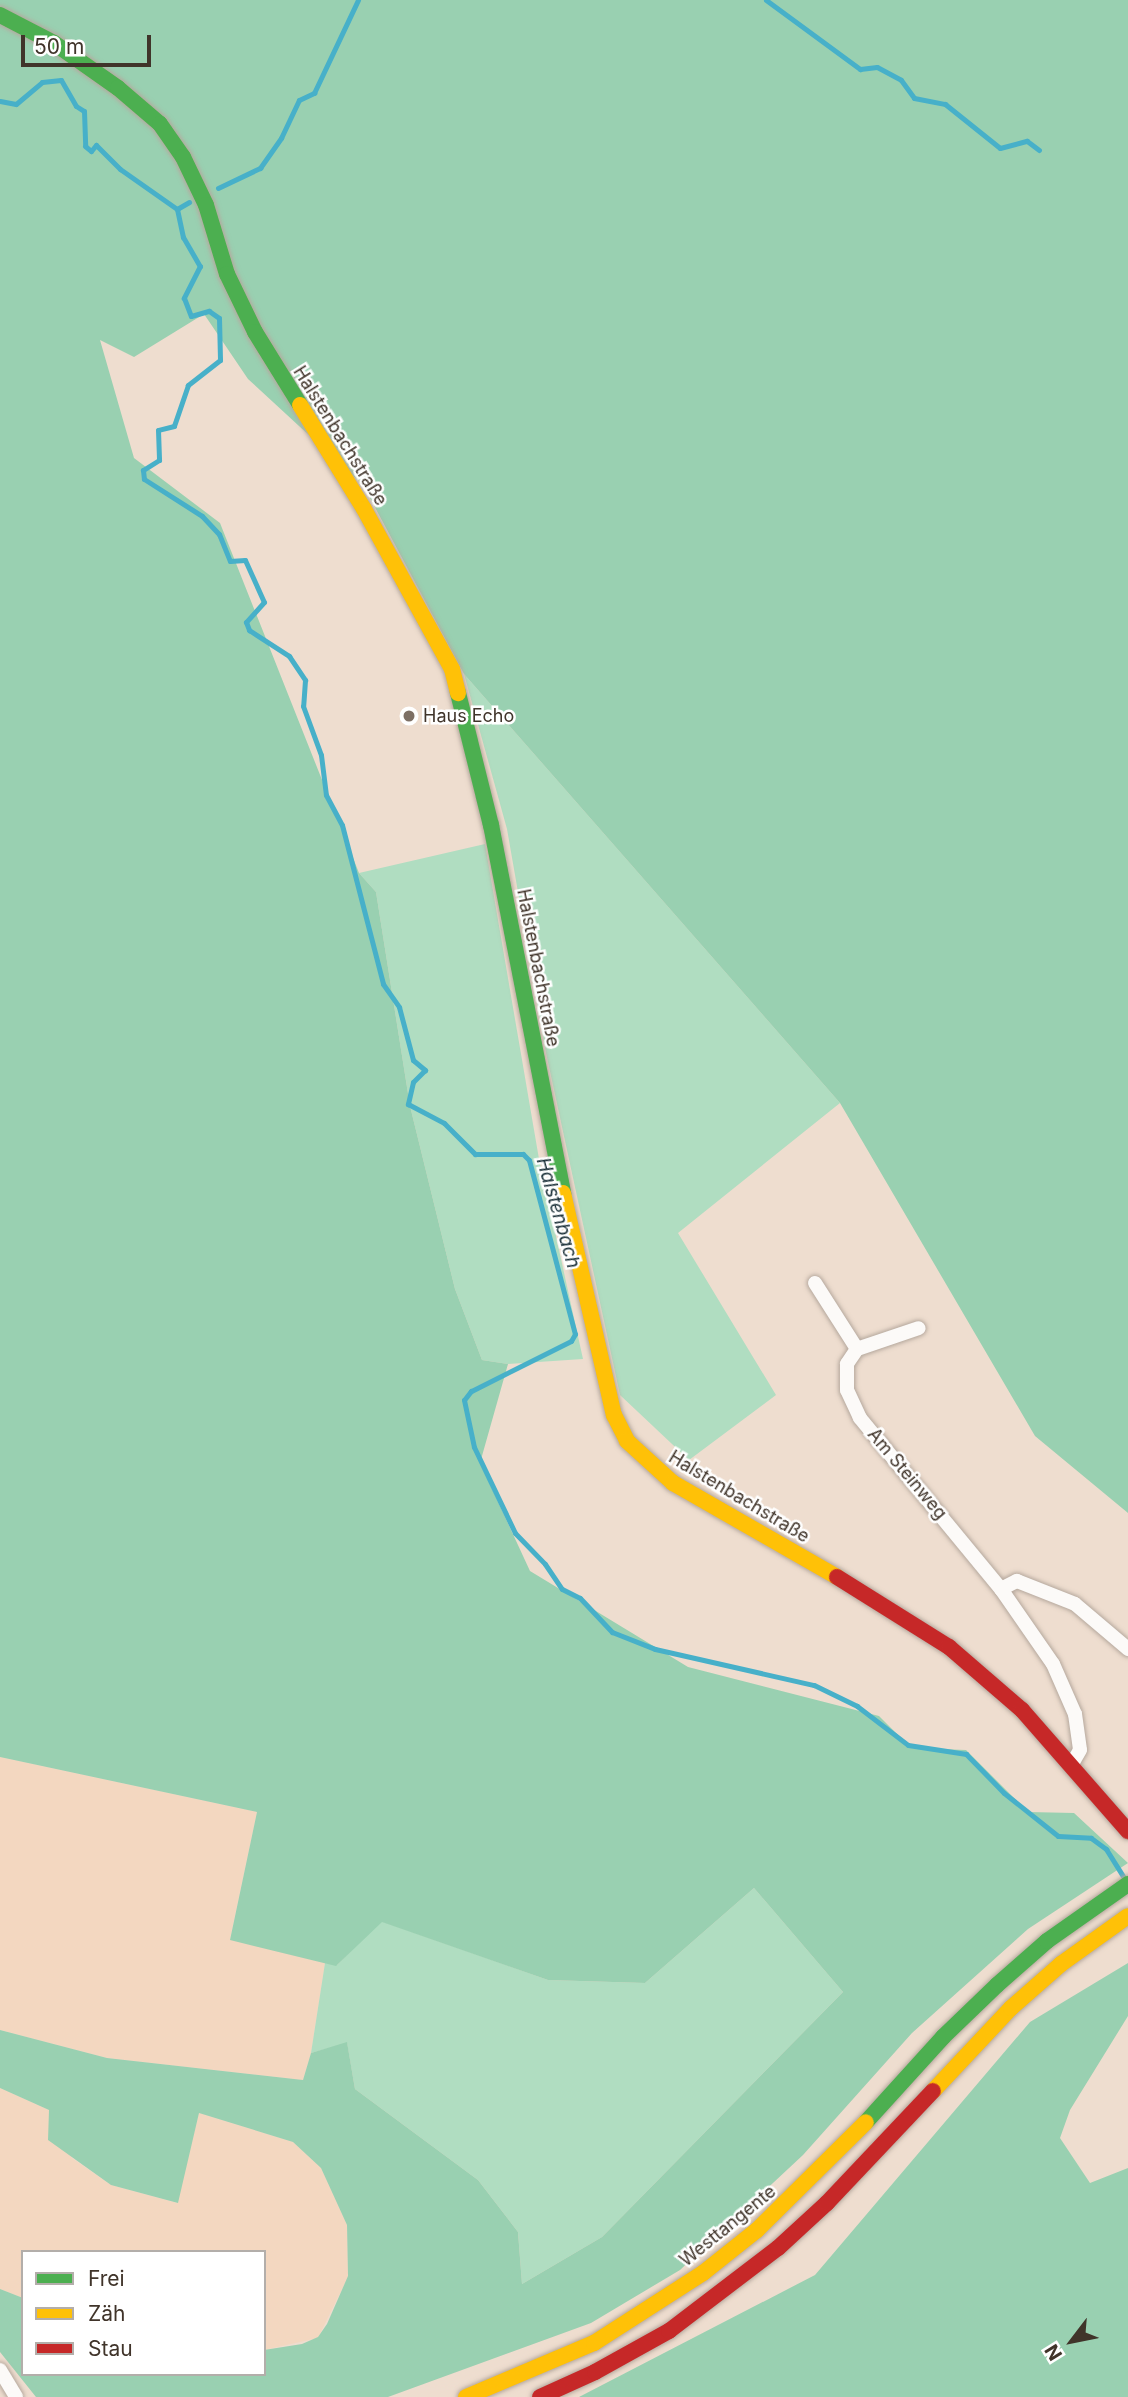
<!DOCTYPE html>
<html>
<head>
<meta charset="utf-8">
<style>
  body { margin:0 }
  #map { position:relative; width:1128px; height:2397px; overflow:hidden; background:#eeddcf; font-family:Inter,sans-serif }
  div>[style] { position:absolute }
  .built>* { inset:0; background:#f3d7c0 }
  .green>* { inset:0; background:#b0ddc1 }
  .forest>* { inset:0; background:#99d0b1 }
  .stream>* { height:5px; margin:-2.5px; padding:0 2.5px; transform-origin:2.5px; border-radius:2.5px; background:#47b0c9 }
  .roads { filter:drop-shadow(0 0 2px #b5a89d) drop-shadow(0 0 2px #b5a89d) }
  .street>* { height:14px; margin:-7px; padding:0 7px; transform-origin:7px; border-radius:7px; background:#fcfaf8 }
  .fast>* { height:16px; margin:-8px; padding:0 8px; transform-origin:8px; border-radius:8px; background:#4caf50 }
  .slow>* { height:16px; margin:-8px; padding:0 8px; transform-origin:8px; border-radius:8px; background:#ffc107 }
  .jam>* { height:16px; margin:-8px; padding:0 8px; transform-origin:8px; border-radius:8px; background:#c62828 }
  .dots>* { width:19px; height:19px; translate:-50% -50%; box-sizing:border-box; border:4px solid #fff; border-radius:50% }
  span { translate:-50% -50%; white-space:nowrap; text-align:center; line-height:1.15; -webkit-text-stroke:5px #fff; paint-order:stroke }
  .street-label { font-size:18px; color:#40342a }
  .poi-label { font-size:18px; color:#40342a }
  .left { translate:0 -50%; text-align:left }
  .water-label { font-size:19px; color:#192e36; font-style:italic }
  .legend { position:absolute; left:21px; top:2250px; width:245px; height:126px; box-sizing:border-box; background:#fff; border:2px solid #b3aeaa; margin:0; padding:9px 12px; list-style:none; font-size:21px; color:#40342a }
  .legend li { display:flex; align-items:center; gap:14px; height:35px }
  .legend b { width:35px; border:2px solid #b3aeaa }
  .north { position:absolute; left:1037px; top:2306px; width:70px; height:70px; -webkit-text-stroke:5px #fff; paint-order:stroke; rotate:238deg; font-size:19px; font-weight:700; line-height:28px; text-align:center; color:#40342a }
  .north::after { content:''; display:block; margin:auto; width:24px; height:32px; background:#40342a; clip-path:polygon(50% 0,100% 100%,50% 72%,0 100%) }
  .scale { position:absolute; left:21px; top:35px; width:130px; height:32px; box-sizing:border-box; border:4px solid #40342a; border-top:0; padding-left:9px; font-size:21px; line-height:24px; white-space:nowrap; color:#40342a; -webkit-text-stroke:5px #fff; paint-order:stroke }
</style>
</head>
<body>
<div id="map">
  <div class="built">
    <i style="clip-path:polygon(0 1757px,257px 1812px,230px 1939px,325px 1963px,311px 2053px,303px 2080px,107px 2058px,0 2030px)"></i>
    <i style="clip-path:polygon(0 2088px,49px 2110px,72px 2158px,111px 2185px,177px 2203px,199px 2113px,293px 2142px,321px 2168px,347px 2225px,348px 2277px,318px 2338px,264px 2350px,264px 2252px,23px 2252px,23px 2298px,0 2289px)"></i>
  </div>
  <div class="green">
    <i style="clip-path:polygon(464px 674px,840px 1103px,678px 1233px,776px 1395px,689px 1460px,620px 1395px,546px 1053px,507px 829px)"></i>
    <i style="clip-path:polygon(485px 844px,539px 1159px,583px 1359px,508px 1364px,482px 1360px,455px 1289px,410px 1106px,376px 892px,359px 873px)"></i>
    <i style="clip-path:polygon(754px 1888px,843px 1992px,602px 2237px,522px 2284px,518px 2232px,478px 2180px,355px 2089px,347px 2043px,311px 2053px,325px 1963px,337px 1965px,381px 1921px,548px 1980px,645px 1983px)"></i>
  </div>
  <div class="forest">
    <i style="clip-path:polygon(0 0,1128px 0,1128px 1513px,1035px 1436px,840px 1103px,464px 674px,363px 485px,248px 379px,204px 314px,134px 357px,100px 340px,134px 458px,220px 523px,359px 873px,376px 892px,410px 1106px,455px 1289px,482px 1360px,508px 1364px,480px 1463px,530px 1571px,688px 1667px,879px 1716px,911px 1748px,966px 1750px,1028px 1812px,1074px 1813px,1128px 1863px,1028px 1929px,912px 2033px,803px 2155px,680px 2270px,591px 2323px,388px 2397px,36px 2397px,0 2352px,0 2289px,23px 2298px,23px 2374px,264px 2374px,264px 2350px,302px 2344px,318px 2337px,327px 2324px,348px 2276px,347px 2225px,321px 2168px,293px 2142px,199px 2113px,178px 2203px,111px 2185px,48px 2140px,49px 2110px,0 2088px,0 2030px,107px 2058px,303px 2080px,311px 2053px,347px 2042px,355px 2089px,478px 2180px,518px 2232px,522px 2284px,602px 2237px,843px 1992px,754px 1888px,645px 1983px,548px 1980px,382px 1922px,336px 1966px,230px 1940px,257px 1812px,0 1757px)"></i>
    <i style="clip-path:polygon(1128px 1963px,1128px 2016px,1070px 2110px,1060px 2138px,1090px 2183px,1128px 2168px,1128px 2397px,579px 2397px,815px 2275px,1030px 2022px)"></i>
  </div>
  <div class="stream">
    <i style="left:766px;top:0;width:117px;rotate:36.3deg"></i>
    <i style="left:860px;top:69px;width:17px;rotate:-7deg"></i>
    <i style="left:877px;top:67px;width:27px;rotate:28deg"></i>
    <i style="left:901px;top:80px;width:22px;rotate:54deg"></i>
    <i style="left:914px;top:98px;width:32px;rotate:11deg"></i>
    <i style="left:945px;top:104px;width:70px;rotate:38.7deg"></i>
    <i style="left:1000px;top:148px;width:28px;rotate:-15deg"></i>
    <i style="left:1027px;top:141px;width:15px;rotate:37deg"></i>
    <i style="left:0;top:101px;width:16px;rotate:11deg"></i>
    <i style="left:16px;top:104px;width:34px;rotate:-40deg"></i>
    <i style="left:42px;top:82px;width:19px;rotate:-6deg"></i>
    <i style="left:61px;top:80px;width:30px;rotate:60deg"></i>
    <i style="left:76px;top:106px;width:9px;rotate:32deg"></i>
    <i style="left:84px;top:111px;width:35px;rotate:88deg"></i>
    <i style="left:85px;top:146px;width:8px;rotate:40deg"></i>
    <i style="left:91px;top:151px;width:8px;rotate:-50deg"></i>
    <i style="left:96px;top:145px;width:34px;rotate:45deg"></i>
    <i style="left:120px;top:169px;width:70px;rotate:35.1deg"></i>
    <i style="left:218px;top:188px;width:47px;rotate:-25.5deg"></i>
    <i style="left:260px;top:168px;width:37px;rotate:-55deg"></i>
    <i style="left:281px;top:138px;width:42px;rotate:-64.7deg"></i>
    <i style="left:299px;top:100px;width:17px;rotate:-25deg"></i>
    <i style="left:314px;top:93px;width:103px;rotate:-64.7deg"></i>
    <i style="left:177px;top:209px;width:29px;rotate:78deg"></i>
    <i style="left:183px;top:237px;width:34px;rotate:60deg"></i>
    <i style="left:200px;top:266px;width:36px;rotate:117deg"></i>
    <i style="left:184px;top:298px;width:19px;rotate:69deg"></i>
    <i style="left:191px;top:316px;width:19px;rotate:-16deg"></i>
    <i style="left:209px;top:311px;width:12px;rotate:35deg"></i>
    <i style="left:219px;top:318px;width:42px;rotate:88.6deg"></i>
    <i style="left:220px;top:360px;width:41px;rotate:142deg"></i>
    <i style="left:188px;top:385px;width:43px;rotate:108.9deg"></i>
    <i style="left:174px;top:426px;width:16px;rotate:166deg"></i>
    <i style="left:158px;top:430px;width:30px;rotate:88deg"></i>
    <i style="left:159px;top:460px;width:19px;rotate:148deg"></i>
    <i style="left:143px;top:470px;width:9px;rotate:84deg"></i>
    <i style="left:144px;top:479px;width:69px;rotate:32.5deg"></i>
    <i style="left:202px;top:516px;width:25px;rotate:47deg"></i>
    <i style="left:219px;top:534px;width:29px;rotate:68deg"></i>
    <i style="left:230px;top:561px;width:15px;rotate:-4deg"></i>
    <i style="left:245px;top:560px;width:46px;rotate:65.7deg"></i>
    <i style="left:264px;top:602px;width:27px;rotate:132deg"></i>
    <i style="left:246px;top:622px;width:9px;rotate:69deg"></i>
    <i style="left:249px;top:630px;width:48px;rotate:33deg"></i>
    <i style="left:289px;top:656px;width:29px;rotate:56deg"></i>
    <i style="left:305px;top:680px;width:26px;rotate:94deg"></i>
    <i style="left:303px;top:706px;width:52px;rotate:69.8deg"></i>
    <i style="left:321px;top:755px;width:40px;rotate:82.9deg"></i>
    <i style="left:326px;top:795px;width:34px;rotate:62deg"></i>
    <i style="left:342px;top:825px;width:164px;rotate:75.5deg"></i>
    <i style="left:383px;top:984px;width:28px;rotate:55deg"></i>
    <i style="left:399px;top:1007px;width:55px;rotate:75.2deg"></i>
    <i style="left:413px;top:1060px;width:16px;rotate:40deg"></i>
    <i style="left:425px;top:1070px;width:17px;rotate:135deg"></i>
    <i style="left:413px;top:1082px;width:23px;rotate:103deg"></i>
    <i style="left:408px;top:1104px;width:41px;rotate:27.8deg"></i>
    <i style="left:444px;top:1123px;width:44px;rotate:45deg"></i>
    <i style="left:475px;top:1154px;width:48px"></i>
    <i style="left:523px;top:1154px;width:8px;rotate:45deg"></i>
    <i style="left:529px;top:1160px;width:180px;rotate:75.2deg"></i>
    <i style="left:575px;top:1334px;width:8px;rotate:120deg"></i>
    <i style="left:571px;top:1341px;width:112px;rotate:153.4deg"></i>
    <i style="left:471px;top:1391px;width:11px;rotate:128deg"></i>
    <i style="left:464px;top:1400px;width:48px;rotate:78deg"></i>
    <i style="left:474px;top:1447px;width:95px;rotate:64.5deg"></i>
    <i style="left:515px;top:1533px;width:43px;rotate:45.9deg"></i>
    <i style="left:545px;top:1564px;width:30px;rotate:56deg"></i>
    <i style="left:562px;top:1589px;width:20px;rotate:27deg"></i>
    <i style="left:580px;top:1598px;width:47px;rotate:46.7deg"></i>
    <i style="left:612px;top:1632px;width:46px;rotate:21.6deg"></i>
    <i style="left:655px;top:1649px;width:163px;rotate:12.8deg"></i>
    <i style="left:814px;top:1685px;width:48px;rotate:26deg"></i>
    <i style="left:857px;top:1706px;width:64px;rotate:37.4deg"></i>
    <i style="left:908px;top:1745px;width:59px;rotate:8.8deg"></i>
    <i style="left:966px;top:1754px;width:54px;rotate:45.7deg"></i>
    <i style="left:1004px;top:1793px;width:69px;rotate:38.5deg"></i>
    <i style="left:1058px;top:1836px;width:33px;rotate:3deg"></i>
    <i style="left:1091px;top:1838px;width:19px;rotate:36deg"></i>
    <i style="left:1106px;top:1849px;width:32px;rotate:58deg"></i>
    <i style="left:177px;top:209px;width:14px;rotate:-30deg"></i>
  </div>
  <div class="roads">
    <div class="street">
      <i style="left:815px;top:1283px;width:78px;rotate:57.5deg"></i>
      <i style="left:857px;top:1349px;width:18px;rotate:124deg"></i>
      <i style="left:847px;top:1364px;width:26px;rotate:90deg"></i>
      <i style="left:847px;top:1390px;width:31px;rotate:65deg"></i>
      <i style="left:860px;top:1418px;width:222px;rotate:50.5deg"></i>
      <i style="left:1001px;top:1589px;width:91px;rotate:55.3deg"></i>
      <i style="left:1053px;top:1664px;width:55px;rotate:66.3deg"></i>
      <i style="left:1075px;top:1714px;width:36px;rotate:82deg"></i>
      <i style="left:1080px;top:1750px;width:16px;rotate:120deg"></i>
      <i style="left:857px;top:1349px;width:65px;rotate:-18.7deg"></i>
      <i style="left:1001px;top:1589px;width:18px;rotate:-27deg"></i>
      <i style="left:1017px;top:1581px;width:62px;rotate:21.6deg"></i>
      <i style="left:1075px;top:1604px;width:70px;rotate:40.3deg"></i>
      <i style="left:0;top:2370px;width:31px;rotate:59deg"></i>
    </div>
    <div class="fast">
      <i style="left:0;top:15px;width:61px;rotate:27.4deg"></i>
      <i style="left:54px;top:43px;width:78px;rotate:35.1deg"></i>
      <i style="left:118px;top:88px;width:55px;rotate:40.6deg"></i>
      <i style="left:160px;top:124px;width:40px;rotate:55.1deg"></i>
      <i style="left:183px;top:157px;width:53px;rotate:64.4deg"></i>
      <i style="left:206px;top:205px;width:72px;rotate:73.1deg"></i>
      <i style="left:227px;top:274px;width:64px;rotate:64.2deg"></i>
      <i style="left:255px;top:332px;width:86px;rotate:58.3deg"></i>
      <i style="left:458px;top:693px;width:136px;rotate:76deg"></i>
      <i style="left:491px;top:825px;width:375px;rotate:78.9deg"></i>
      <i style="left:866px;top:2122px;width:115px;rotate:-47.8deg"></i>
      <i style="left:943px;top:2037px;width:75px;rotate:-43.9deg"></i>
      <i style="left:997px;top:1985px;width:67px;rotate:-41.3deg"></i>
      <i style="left:1047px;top:1941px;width:99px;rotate:-35.1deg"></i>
    </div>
    <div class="slow">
      <i style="left:300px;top:405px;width:122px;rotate:58.4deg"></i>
      <i style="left:364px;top:509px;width:183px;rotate:61.2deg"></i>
      <i style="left:452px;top:669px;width:25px;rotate:76deg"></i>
      <i style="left:563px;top:1193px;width:228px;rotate:77.1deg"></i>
      <i style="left:614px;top:1415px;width:29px;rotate:63deg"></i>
      <i style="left:627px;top:1441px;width:62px;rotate:42.4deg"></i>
      <i style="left:673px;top:1483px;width:189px;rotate:29.8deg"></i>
      <i style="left:933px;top:2091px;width:114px;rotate:-46.8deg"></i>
      <i style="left:1011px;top:2008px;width:67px;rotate:-41.3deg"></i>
      <i style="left:1061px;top:1964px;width:82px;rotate:-35.6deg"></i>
      <i style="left:466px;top:2397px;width:139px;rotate:-22.9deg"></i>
      <i style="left:594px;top:2343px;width:130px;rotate:-32.7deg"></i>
      <i style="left:703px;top:2273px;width:69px;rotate:-38.5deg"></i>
      <i style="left:757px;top:2230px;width:153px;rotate:-44.7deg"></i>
    </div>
    <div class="jam">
      <i style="left:837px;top:1577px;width:132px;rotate:32deg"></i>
      <i style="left:949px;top:1647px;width:96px;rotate:40.8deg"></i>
      <i style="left:1022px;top:1710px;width:161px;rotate:48.8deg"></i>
      <i style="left:540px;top:2397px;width:60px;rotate:-24.4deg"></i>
      <i style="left:595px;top:2372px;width:85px;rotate:-29deg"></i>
      <i style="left:669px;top:2331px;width:137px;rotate:-37.3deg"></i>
      <i style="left:778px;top:2248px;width:67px;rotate:-42.6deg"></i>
      <i style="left:827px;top:2203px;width:154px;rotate:-46.6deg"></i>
    </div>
  </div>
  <div class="dots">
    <i style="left:409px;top:716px;background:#7d6f64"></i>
  </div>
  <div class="street-label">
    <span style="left:340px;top:436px;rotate:58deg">Halstenbachstraße</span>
    <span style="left:538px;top:968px;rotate:79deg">Halstenbachstraße</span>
    <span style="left:907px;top:1474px;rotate:50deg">Am Steinweg</span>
    <span style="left:739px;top:1497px;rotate:31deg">Halstenbachstraße</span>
    <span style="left:728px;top:2226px;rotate:-39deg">Westtangente</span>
  </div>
  <div class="poi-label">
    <span class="left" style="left:423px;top:716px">Haus Echo</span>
  </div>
  <div class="water-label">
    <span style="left:558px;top:1213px;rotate:74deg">Halstenbach</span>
  </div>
  <ul class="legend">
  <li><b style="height:9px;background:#4caf50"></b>Frei</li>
  <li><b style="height:9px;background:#ffc107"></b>Zäh</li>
  <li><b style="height:9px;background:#c62828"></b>Stau</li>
  </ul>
  <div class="north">N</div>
  <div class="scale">50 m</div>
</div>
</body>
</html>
